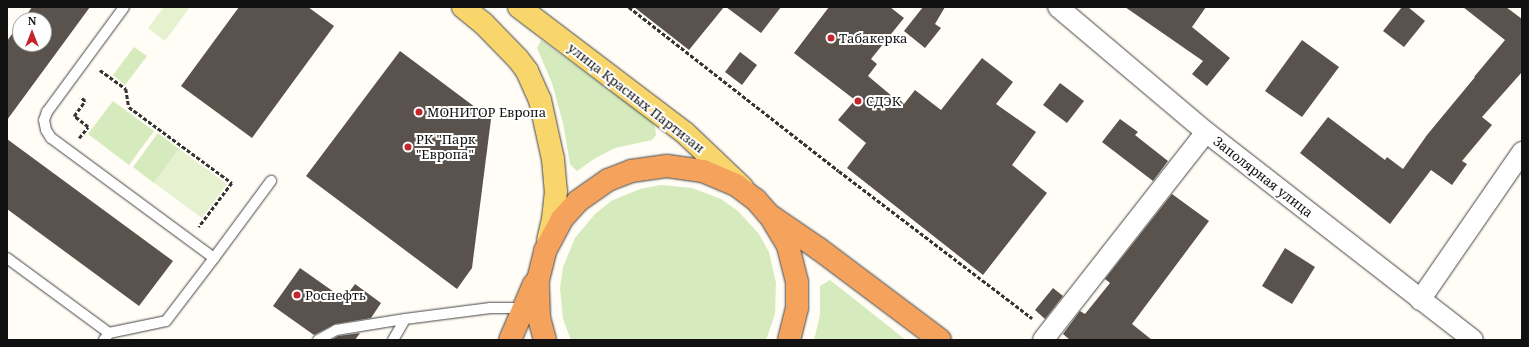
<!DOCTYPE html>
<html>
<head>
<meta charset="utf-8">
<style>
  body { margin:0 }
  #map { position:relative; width:1529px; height:347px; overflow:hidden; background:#fffdf5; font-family:"Noto Serif",serif }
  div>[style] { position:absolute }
  .green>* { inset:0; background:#d5ebbd }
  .pitch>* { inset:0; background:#e6f2cf }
  .building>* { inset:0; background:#5a524d }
  .path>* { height:2.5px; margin-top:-1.25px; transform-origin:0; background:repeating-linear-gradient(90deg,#333 0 4px,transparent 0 6px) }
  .roads { filter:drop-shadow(0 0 1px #444) drop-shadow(0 0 1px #444) }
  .lane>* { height:10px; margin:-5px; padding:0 5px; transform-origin:5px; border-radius:5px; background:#fff }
  .street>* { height:20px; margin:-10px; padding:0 10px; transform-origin:10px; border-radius:10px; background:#fff }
  .primary>* { height:22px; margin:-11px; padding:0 11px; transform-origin:11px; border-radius:11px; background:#f9d66b }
  .highway>* { height:22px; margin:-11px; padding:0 11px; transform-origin:11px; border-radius:11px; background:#f5a25d }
  .dots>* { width:11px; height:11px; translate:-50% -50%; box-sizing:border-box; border:2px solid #fff; border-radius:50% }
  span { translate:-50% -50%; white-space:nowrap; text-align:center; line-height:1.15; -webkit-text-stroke:4px #fff; paint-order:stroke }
  .poi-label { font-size:13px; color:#111 }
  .left { translate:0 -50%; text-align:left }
  .street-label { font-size:13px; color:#111 }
  .frame { position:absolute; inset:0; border:8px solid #111; pointer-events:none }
  .north { position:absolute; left:12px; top:12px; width:40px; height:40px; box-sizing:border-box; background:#fff; border:1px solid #a0a0a0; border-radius:50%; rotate:0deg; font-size:11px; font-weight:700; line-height:16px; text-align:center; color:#111 }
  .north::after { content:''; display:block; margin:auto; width:14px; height:18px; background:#c4262e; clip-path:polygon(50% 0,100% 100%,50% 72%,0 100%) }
</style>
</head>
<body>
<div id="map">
  <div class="green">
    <i style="clip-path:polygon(541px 40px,651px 121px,655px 127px,656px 135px,652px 140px,615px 148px,594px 159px,577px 171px,570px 164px,563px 123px,552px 83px,537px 48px)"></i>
    <i style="clip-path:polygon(134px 47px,147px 56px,125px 85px,113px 75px)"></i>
    <i style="clip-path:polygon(113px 101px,154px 131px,129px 165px,88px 134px)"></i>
    <i style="clip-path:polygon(158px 133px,179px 149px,154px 183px,133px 167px)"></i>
    <i style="clip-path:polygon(661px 185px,692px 188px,721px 199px,738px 211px,759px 234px,769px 252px,776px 283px,775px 314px,766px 340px,571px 340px,563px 319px,560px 288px,563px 267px,575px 238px,595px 214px,611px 201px,640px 189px)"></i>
    <i style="clip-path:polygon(830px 280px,906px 340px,814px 340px,820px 315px,820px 286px)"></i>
  </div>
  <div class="pitch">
    <i style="clip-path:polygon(164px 7px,190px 7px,165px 41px,148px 28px)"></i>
    <i style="clip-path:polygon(179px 149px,227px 184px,202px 218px,154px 183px)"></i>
  </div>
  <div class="building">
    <i style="clip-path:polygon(32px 7px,90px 7px,7px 120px,7px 41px,20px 23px,20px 44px,44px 44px,44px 20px,23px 20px)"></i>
    <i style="clip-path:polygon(239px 7px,308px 7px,334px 26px,252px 138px,181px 86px)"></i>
    <i style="clip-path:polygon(634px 7px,724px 7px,689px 50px)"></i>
    <i style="clip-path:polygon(726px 7px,781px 7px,761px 33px)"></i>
    <i style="clip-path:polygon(829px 7px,890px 7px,904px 18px,871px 59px,877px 64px,868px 76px,899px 102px,900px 100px,904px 104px,915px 90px,941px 110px,982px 58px,1013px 82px,996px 104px,1036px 132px,1012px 165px,1047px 193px,983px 275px,847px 168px,866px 143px,838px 120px,855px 100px,794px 53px)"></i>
    <i style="clip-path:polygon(923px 7px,945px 7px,935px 24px,941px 28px,925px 48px,904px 31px)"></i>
    <i style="clip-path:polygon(1125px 7px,1206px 7px,1192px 27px,1230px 58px,1207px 86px,1192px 74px,1203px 61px)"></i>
    <i style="clip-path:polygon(1402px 7px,1408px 7px,1425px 21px,1404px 47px,1383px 31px)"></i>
    <i style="clip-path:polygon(1463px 7px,1506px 7px,1522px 19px,1522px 72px,1482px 117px,1492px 125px,1462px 161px,1467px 164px,1452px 185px,1431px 170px,1390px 224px,1300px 153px,1328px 117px,1385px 160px,1387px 157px,1403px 169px,1427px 135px,1475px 77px,1474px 77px,1505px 40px)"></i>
    <i style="clip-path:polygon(1302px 40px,1339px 67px,1302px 117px,1265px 91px)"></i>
    <i style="clip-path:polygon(400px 51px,491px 119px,472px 268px,457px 289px,306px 176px)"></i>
    <i style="clip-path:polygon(740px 52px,757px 65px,742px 85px,725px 72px)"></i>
    <i style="clip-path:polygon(1060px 83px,1084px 101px,1067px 123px,1043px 105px)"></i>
    <i style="clip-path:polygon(1120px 119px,1138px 132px,1135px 135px,1168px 161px,1153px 181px,1102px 142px)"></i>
    <i style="clip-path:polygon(7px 139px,173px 261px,139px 306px,7px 209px)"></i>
    <i style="clip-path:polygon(1172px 194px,1209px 221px,1132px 324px,1152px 340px,1070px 340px,1063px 334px,1080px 311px,1085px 314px,1110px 283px,1105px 279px)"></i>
    <i style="clip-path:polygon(1285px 248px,1315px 267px,1292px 304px,1262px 286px)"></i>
    <i style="clip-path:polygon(300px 268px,344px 299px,355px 284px,381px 303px,371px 318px,335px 324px,314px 335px,273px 306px)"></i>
    <i style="clip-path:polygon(1053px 288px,1063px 296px,1045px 319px,1035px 310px)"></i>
    <i style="clip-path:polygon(360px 333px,355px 340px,331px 340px,338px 336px)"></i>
  </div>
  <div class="path">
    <i style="left:629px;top:7px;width:266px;rotate:38deg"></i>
    <i style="left:839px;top:171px;width:243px;rotate:37.3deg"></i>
    <i style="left:100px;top:70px;width:32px;rotate:36deg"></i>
    <i style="left:126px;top:89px;width:18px;rotate:81deg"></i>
    <i style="left:129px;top:107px;width:128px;rotate:36.4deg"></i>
    <i style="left:232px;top:183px;width:55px;rotate:126.9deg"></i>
    <i style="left:79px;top:138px;width:14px;rotate:-51deg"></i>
    <i style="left:88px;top:127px;width:18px;rotate:-142deg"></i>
    <i style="left:74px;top:116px;width:19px;rotate:-54deg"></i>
    <i style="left:85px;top:101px;width:6px;rotate:-141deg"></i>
  </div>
  <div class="roads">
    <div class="lane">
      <i style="left:7px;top:258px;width:127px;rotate:36.3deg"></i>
      <i style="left:109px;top:333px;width:9px;rotate:126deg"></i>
      <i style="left:214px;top:258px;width:96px;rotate:-53.5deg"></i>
      <i style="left:109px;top:333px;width:58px;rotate:-11.9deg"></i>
      <i style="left:166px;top:321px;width:79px;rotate:-52.7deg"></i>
      <i style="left:214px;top:258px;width:202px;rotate:-143.6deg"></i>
      <i style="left:51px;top:138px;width:9px;rotate:-122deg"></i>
      <i style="left:46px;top:130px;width:10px;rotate:-101deg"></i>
      <i style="left:44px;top:120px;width:9px;rotate:-69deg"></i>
      <i style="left:47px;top:112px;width:130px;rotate:-53.7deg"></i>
      <i style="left:318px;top:340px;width:21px;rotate:-29deg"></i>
      <i style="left:336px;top:330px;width:70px;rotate:-9.1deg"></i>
      <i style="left:405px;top:319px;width:86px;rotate:-7.4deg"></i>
      <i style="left:490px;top:308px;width:35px"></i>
      <i style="left:393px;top:340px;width:24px;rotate:-60deg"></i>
    </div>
    <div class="street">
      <i style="left:1058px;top:7px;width:194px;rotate:40.2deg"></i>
      <i style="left:1206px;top:132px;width:338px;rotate:37.9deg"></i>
      <i style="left:1420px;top:300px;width:180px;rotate:-55.4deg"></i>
      <i style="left:1043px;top:340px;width:264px;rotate:-51.9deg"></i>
    </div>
    <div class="primary">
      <i style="left:463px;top:7px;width:26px;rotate:39deg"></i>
      <i style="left:483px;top:23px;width:50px;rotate:45.8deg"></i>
      <i style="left:518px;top:59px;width:15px;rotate:53deg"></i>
      <i style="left:527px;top:71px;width:32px;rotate:66deg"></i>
      <i style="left:540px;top:100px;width:60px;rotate:77.6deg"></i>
      <i style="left:553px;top:159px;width:32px;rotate:85deg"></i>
      <i style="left:556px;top:191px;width:28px;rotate:96deg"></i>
      <i style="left:553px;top:219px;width:22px;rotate:103deg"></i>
      <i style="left:519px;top:7px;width:208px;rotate:37.2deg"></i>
      <i style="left:685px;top:133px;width:79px;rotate:43.5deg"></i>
    </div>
    <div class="highway">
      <i style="left:772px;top:219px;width:31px;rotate:59deg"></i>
      <i style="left:788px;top:246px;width:37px;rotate:76deg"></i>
      <i style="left:797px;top:282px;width:26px;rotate:90deg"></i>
      <i style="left:797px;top:308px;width:33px;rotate:104deg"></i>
      <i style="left:510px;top:340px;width:61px;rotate:-66.8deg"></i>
      <i style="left:545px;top:340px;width:24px;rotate:-105deg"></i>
      <i style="left:539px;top:317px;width:37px;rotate:-92deg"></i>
      <i style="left:538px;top:280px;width:30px;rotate:-76deg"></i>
      <i style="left:545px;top:251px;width:36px;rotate:-62deg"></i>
      <i style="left:562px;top:219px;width:24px;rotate:-48deg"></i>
      <i style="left:578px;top:201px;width:37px;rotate:-35deg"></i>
      <i style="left:608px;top:180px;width:25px;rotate:-21deg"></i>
      <i style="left:631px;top:171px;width:36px;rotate:-8deg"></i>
      <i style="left:667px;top:166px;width:36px;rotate:8deg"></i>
      <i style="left:703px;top:171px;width:36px;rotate:23deg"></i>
      <i style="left:736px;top:185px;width:25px;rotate:37deg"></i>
      <i style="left:756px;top:200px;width:18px;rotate:49deg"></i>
      <i style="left:768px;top:214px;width:62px;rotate:34.5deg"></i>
      <i style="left:819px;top:249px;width:151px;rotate:36.9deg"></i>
    </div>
  </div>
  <div class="dots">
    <i style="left:831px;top:38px;background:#c4262e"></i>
    <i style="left:858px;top:101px;background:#c4262e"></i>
    <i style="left:419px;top:112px;background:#c4262e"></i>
    <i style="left:408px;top:147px;background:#c4262e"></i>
    <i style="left:297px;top:295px;background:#c4262e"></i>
  </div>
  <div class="poi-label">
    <span class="left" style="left:839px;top:38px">Табакерка</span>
    <span class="left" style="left:866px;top:101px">СДЭК</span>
    <span class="left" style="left:427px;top:112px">МОНИТОР Европа</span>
    <span class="left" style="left:416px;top:147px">РК "Парк<br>"Европа"</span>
    <span class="left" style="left:305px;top:295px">Роснефть</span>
  </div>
  <div class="street-label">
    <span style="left:636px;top:98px;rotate:38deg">улица Красных Партизан</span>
    <span style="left:1263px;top:177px;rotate:38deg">Заполярная улица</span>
  </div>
  <div class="frame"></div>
  <div class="north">N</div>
</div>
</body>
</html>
